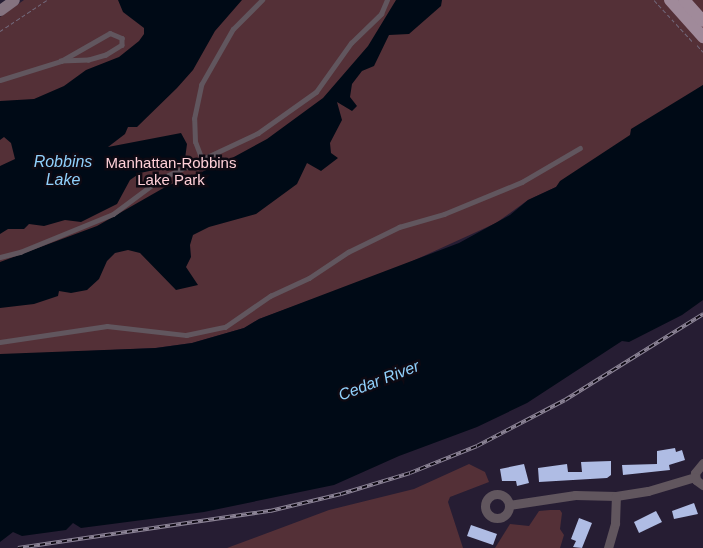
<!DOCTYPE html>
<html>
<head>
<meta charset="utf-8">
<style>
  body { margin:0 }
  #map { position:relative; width:703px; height:548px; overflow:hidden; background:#261d33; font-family:Arial,sans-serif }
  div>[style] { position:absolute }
  .green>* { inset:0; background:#543037 }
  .water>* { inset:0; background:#000a16 }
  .building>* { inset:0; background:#afbce4 }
  .path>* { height:1px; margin-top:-0.5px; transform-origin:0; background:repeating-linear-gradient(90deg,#726a7d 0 4px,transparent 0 6.5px) }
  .lane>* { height:4.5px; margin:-2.25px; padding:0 2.25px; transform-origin:2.25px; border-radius:2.25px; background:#61565e }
  .street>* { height:9px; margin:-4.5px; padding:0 4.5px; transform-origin:4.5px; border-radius:4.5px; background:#61565e }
  .street>.ring { margin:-4.5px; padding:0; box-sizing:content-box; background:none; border:9px solid #61565e; border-radius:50% }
  .secondary>* { height:11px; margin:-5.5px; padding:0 5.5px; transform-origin:5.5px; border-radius:5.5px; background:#857380 }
  .primary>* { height:12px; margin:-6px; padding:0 6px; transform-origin:6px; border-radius:6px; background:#a08a9a }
  .rail>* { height:4px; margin-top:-2px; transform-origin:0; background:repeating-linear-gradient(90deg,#0e0a13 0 5.5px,#8c8496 0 11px); box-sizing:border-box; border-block:1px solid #8c8496 }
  span { translate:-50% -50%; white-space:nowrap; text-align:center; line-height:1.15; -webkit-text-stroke:5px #0e0a13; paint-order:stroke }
  .park-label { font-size:15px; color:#ffd0d8 }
  .water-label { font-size:16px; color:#91d1fc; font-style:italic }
</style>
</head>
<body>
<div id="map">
  <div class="green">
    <i style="clip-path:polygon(24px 0,703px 0,703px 85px,556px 187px,528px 200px,496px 223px,393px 270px,259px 319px,244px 328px,192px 343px,155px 348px,0 355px,0 17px)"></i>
    <i style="clip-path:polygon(469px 464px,485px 472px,489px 482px,450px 497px,448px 502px,463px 548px,227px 548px,329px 510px,414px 489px)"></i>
    <i style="clip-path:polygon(550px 510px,560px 510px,562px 513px,560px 529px,564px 535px,560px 548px,495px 548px,510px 524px,529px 526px,539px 511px)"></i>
  </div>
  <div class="water">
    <i style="clip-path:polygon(118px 0,242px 0,215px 31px,193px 70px,177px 88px,137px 127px,128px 127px,125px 134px,108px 147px,181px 133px,187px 144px,185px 159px,178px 165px,140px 173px,130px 180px,117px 204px,81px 222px,65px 220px,44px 226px,29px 224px,24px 229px,8px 229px,0 234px,0 166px,15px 159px,11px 143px,4px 137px,0 140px,0 101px,34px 99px,64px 86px,86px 70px,119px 57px,139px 41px,144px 34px,144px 28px,123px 12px)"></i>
    <i style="clip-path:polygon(396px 0,442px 0,441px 6px,409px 34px,389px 35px,374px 66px,362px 71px,352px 84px,350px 97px,357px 106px,352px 111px,337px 102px,342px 120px,330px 143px,331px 153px,338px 158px,321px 171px,307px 163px,297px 184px,256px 214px,209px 227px,193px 235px,190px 245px,191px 257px,186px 267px,198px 285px,176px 290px,140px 253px,128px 250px,115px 253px,107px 261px,99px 279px,87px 290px,71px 293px,59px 291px,58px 296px,34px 304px,0 308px,0 262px,97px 226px,167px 186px,221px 164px,267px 139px,323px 98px,368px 46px)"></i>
    <i style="clip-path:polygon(703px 85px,703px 300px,682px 315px,629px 342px,622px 341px,527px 403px,477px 427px,399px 456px,334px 485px,204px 512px,81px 528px,73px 523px,66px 530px,22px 536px,13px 532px,0 542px,0 354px,156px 348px,192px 343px,244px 328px,259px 319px,459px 243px,510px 215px,528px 200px,556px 187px,560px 181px,630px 135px,631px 129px)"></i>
  </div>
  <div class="building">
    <i style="clip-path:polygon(675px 448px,676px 452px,682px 450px,685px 460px,669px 465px,670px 470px,623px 475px,622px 465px,657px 464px,657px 451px)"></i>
    <i style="clip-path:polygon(611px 461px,611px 475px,607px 478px,539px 482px,538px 468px,567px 464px,568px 472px,582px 472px,581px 462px)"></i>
    <i style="clip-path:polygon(524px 464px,529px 483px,517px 486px,516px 481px,502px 481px,500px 469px)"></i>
    <i style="clip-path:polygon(694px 503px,698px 514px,674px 519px,672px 511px)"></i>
    <i style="clip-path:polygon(656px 511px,662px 522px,639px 533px,634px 522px)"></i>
    <i style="clip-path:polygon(579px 518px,592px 523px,582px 548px,573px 547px,576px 541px,571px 539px)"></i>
    <i style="clip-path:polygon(471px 525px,497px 534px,493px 545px,467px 536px)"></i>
  </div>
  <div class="path">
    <i style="left:654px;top:0;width:56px;rotate:47.2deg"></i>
    <i style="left:0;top:31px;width:56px;rotate:-33.4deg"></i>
    <i style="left:697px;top:45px;width:9px;rotate:49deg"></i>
  </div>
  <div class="lane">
    <i style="left:0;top:80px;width:64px;rotate:-17.3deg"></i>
    <i style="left:61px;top:61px;width:56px;rotate:-29.7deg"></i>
    <i style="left:110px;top:33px;width:13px;rotate:23deg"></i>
    <i style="left:122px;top:38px;width:7px;rotate:90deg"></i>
    <i style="left:122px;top:45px;width:19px;rotate:148deg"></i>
    <i style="left:106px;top:55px;width:18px;rotate:164deg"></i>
    <i style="left:89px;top:60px;width:28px;rotate:178deg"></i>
    <i style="left:202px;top:160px;width:19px;rotate:-111deg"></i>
    <i style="left:195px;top:142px;width:23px;rotate:-92deg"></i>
    <i style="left:194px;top:119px;width:35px;rotate:-78deg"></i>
    <i style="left:201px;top:85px;width:64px;rotate:-60.3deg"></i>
    <i style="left:233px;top:29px;width:41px;rotate:-45deg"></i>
    <i style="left:0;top:257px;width:21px;rotate:-14deg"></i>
    <i style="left:20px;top:252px;width:100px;rotate:-22.2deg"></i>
    <i style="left:113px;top:214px;width:59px;rotate:-36.7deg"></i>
    <i style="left:160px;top:179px;width:108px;rotate:-25.1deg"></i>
    <i style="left:258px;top:133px;width:71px;rotate:-35.3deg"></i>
    <i style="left:316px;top:92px;width:60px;rotate:-54.5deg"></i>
    <i style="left:351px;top:43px;width:42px;rotate:-44deg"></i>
    <i style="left:381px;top:14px;width:15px;rotate:-67deg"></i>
    <i style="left:0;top:342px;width:108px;rotate:-8.5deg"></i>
    <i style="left:107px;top:326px;width:80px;rotate:6.5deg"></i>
    <i style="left:186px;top:335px;width:40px;rotate:-12deg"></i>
    <i style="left:225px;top:327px;width:55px;rotate:-34.6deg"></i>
    <i style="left:270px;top:296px;width:43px;rotate:-24.8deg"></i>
    <i style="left:309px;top:278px;width:47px;rotate:-33.7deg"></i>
    <i style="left:348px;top:252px;width:57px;rotate:-26.1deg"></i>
    <i style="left:399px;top:227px;width:47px;rotate:-16.1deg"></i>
    <i style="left:444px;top:214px;width:84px;rotate:-22.3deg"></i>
    <i style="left:522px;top:182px;width:67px;rotate:-30.4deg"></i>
  </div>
  <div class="street">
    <i style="left:703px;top:463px;width:13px;rotate:129deg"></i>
    <i style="left:695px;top:473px;width:7px;rotate:82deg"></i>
    <i style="left:696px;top:480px;width:9px;rotate:36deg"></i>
    <i class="ring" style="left:485px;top:494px;width:15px;height:15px"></i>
    <i style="left:509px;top:505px;width:67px;rotate:-8.6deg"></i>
    <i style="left:575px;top:495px;width:41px;rotate:1.4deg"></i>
    <i style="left:616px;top:496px;width:32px;rotate:-9deg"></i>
    <i style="left:648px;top:491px;width:49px;rotate:-16.6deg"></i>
    <i style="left:608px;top:548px;width:26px;rotate:-74deg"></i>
    <i style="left:615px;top:523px;width:27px;rotate:-88deg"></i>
  </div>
  <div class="secondary">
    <i style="left:0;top:10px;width:17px;rotate:-36deg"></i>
  </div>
  <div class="primary">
    <i style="left:670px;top:0;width:50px;rotate:48.3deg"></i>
    <i style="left:684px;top:0;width:28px;rotate:48deg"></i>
  </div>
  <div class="rail">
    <i style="left:18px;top:548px;width:255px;rotate:-8.4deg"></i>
    <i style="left:270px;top:511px;width:73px;rotate:-13.5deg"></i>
    <i style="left:341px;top:494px;width:72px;rotate:-16.9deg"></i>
    <i style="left:410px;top:473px;width:72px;rotate:-21.9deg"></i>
    <i style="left:477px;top:446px;width:99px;rotate:-27.6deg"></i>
    <i style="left:565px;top:400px;width:163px;rotate:-31.9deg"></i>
  </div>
  <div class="park-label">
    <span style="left:171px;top:171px">Manhattan-Robbins<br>Lake Park</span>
  </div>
  <div class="water-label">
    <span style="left:63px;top:171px">Robbins<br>Lake</span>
    <span style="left:379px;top:381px;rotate:-21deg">Cedar River</span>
  </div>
</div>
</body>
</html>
